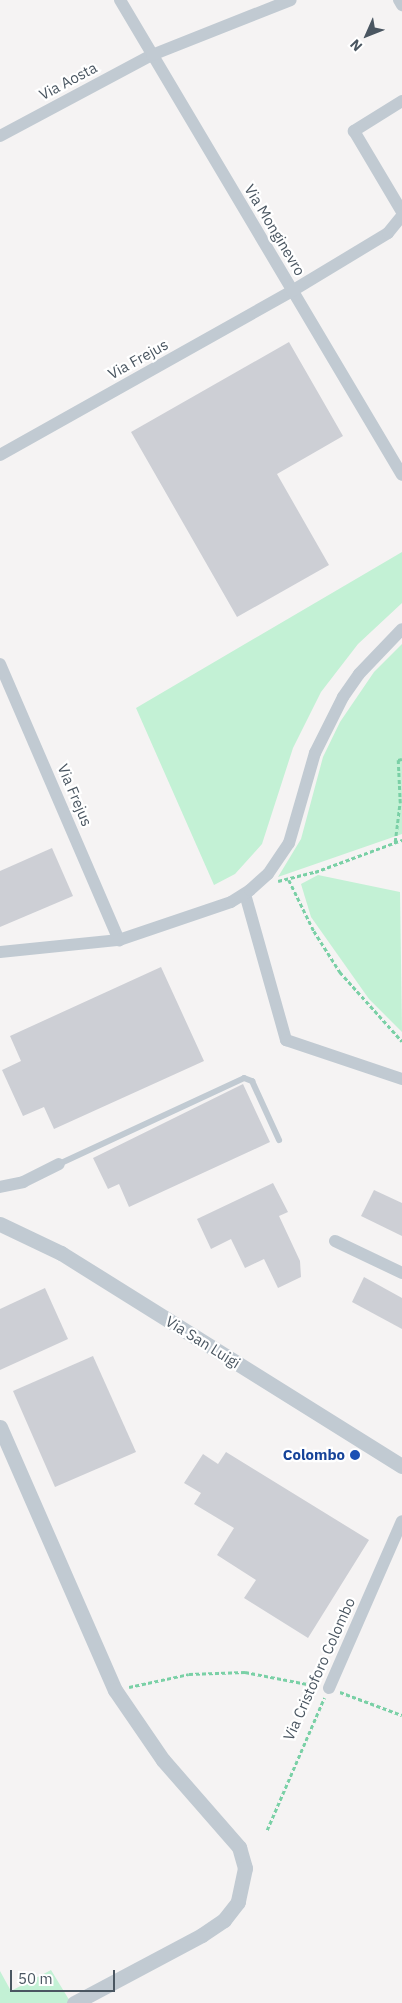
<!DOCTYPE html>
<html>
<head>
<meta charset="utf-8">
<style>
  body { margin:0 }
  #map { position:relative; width:402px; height:2003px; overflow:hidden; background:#f5f3f3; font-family:"IBM Plex Sans",sans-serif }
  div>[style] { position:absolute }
  .green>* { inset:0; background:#c3f1d5 }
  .building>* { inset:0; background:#cdcfd5 }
  .path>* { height:2.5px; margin-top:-1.25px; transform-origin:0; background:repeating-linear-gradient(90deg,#7ad0a6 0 4px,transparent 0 6.5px) }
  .service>* { height:6px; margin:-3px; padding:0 3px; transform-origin:3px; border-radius:3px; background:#c1cad2 }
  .minor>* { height:12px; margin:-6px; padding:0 6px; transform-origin:6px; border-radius:6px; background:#c1cad2 }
  .tertiary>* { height:15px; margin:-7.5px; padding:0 7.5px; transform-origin:7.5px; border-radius:7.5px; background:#c1cad2 }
  .dots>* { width:14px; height:14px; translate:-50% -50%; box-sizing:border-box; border:2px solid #fff; border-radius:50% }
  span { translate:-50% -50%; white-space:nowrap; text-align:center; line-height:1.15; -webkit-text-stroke:4.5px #fff; paint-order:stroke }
  .street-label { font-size:15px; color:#4a5661 }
  .transit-label { font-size:15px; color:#164399; font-weight:700 }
  .right { translate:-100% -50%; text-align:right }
  .north { position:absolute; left:342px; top:10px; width:50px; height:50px; -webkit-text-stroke:4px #fff; paint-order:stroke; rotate:226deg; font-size:14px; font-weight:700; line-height:20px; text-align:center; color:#4a5661 }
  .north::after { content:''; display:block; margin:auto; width:18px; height:22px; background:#4a5661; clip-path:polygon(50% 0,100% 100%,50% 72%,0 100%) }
  .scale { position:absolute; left:10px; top:1970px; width:105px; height:22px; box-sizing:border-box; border:2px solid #4a5661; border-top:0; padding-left:6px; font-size:15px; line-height:18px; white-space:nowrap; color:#4a5661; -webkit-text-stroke:4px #fff; paint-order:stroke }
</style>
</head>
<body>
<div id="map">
  <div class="green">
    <i style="clip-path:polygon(402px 552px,402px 603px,358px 644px,321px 692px,293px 748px,262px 844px,235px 874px,214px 885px,136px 708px)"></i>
    <i style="clip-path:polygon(402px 644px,402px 834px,278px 877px,301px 839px,323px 757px,340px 722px,374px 672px)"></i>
    <i style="clip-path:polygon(318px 875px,400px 892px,402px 1032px,369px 999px,311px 917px,301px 884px)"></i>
    <i style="clip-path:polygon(51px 1970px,71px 2003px,0 2003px,0 1971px,11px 1991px)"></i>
  </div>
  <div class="building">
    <i style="clip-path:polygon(289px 342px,343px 436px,277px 474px,329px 565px,237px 617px,131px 432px)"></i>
    <i style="clip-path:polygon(52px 848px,73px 896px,0 927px,0 871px)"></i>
    <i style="clip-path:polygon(161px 967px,204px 1061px,54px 1129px,44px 1107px,23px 1116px,2px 1070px,21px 1061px,10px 1036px)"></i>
    <i style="clip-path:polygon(243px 1084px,270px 1142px,129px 1207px,119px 1184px,108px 1189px,93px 1158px)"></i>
    <i style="clip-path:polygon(273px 1183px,288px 1212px,279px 1216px,300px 1261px,301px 1277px,278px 1288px,264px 1259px,245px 1268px,231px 1239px,211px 1249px,197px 1219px)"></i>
    <i style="clip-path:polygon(374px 1190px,402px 1203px,402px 1236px,361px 1216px)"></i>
    <i style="clip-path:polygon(364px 1277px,402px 1298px,402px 1329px,352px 1302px)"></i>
    <i style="clip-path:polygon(45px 1288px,68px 1339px,0 1370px,0 1309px)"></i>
    <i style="clip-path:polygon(93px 1356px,136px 1452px,55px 1487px,13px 1391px)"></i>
    <i style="clip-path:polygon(226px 1452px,369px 1540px,308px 1638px,244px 1598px,256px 1580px,217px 1555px,234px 1528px,194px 1504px,201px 1493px,184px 1483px,203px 1454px,218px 1464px)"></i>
  </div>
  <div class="path">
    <i style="left:395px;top:842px;width:39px;rotate:-83deg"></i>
    <i style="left:400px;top:803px;width:43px;rotate:-92.7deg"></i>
    <i style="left:398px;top:760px;width:4px;rotate:-14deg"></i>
    <i style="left:289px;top:880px;width:57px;rotate:63.9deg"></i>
    <i style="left:314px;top:931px;width:49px;rotate:57.6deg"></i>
    <i style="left:340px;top:972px;width:93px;rotate:48.1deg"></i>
    <i style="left:278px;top:881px;width:38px;rotate:-14deg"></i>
    <i style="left:315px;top:872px;width:93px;rotate:-20.2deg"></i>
    <i style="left:129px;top:1687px;width:61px;rotate:-12.2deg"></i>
    <i style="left:189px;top:1674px;width:56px;rotate:-2deg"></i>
    <i style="left:245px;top:1672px;width:74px;rotate:10.9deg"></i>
    <i style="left:340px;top:1692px;width:66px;rotate:20.4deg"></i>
    <i style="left:267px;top:1830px;width:144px;rotate:-66.6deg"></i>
  </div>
  <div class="service">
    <i style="left:59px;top:1164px;width:204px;rotate:-24.9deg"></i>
    <i style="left:244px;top:1078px;width:9px;rotate:21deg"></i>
    <i style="left:252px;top:1081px;width:65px;rotate:65.4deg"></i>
  </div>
  <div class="minor">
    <i style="left:120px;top:0;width:552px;rotate:59.3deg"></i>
    <i style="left:399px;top:0;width:6px;rotate:59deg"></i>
    <i style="left:402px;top:101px;width:57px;rotate:148deg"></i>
    <i style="left:354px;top:131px;width:94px;rotate:59.3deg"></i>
    <i style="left:0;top:136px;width:172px;rotate:-28.1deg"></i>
    <i style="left:152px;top:55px;width:149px;rotate:-21.6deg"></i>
    <i style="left:0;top:455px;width:335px;rotate:-29.3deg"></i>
    <i style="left:292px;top:291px;width:112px;rotate:-31.1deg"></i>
    <i style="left:388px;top:233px;width:22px;rotate:-51deg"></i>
    <i style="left:0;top:664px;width:301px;rotate:66.7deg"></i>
    <i style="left:245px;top:894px;width:152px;rotate:74.3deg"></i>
    <i style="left:286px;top:1040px;width:122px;rotate:18.6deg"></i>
    <i style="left:0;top:952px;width:120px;rotate:-5.8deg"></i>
    <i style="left:119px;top:940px;width:118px;rotate:-18.7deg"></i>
    <i style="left:231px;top:902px;width:22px;rotate:-32deg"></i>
    <i style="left:250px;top:890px;width:24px;rotate:-42deg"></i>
    <i style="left:268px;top:874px;width:37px;rotate:-56deg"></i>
    <i style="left:289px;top:843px;width:94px;rotate:-73.9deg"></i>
    <i style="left:315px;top:753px;width:63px;rotate:-63.4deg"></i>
    <i style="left:343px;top:697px;width:28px;rotate:-55deg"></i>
    <i style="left:359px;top:674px;width:62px;rotate:-46.3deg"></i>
    <i style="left:0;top:1187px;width:24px;rotate:-12deg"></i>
    <i style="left:23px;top:1182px;width:40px;rotate:-26.6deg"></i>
    <i style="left:335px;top:1241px;width:74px;rotate:25.5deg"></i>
    <i style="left:329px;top:1688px;width:182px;rotate:-66.4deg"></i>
  </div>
  <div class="tertiary">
    <i style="left:0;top:1224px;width:68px;rotate:25.4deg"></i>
    <i style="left:61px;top:1253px;width:402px;rotate:32deg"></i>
    <i style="left:0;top:1427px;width:287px;rotate:66.4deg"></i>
    <i style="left:115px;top:1690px;width:85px;rotate:55.6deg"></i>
    <i style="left:163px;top:1760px;width:116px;rotate:48.9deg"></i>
    <i style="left:239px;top:1847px;width:22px;rotate:74deg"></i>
    <i style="left:245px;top:1868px;width:35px;rotate:102deg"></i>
    <i style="left:238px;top:1902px;width:23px;rotate:128deg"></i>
    <i style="left:224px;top:1920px;width:27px;rotate:146deg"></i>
    <i style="left:202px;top:1935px;width:145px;rotate:152deg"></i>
  </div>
  <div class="dots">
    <i style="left:355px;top:1455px;background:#1a4fb4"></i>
  </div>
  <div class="street-label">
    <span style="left:68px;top:81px;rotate:-28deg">Via Aosta</span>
    <span style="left:275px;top:230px;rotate:59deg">Via Monginevro</span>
    <span style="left:138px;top:359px;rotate:-29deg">Via Frejus</span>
    <span style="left:75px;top:795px;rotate:67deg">Via Frejus</span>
    <span style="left:203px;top:1342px;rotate:32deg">Via San Luigi</span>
    <span style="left:319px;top:1669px;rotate:-66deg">Via Cristoforo Colombo</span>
  </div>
  <div class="transit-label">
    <span class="right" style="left:345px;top:1455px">Colombo</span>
  </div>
  <div class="north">N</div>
  <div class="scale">50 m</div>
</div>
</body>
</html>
